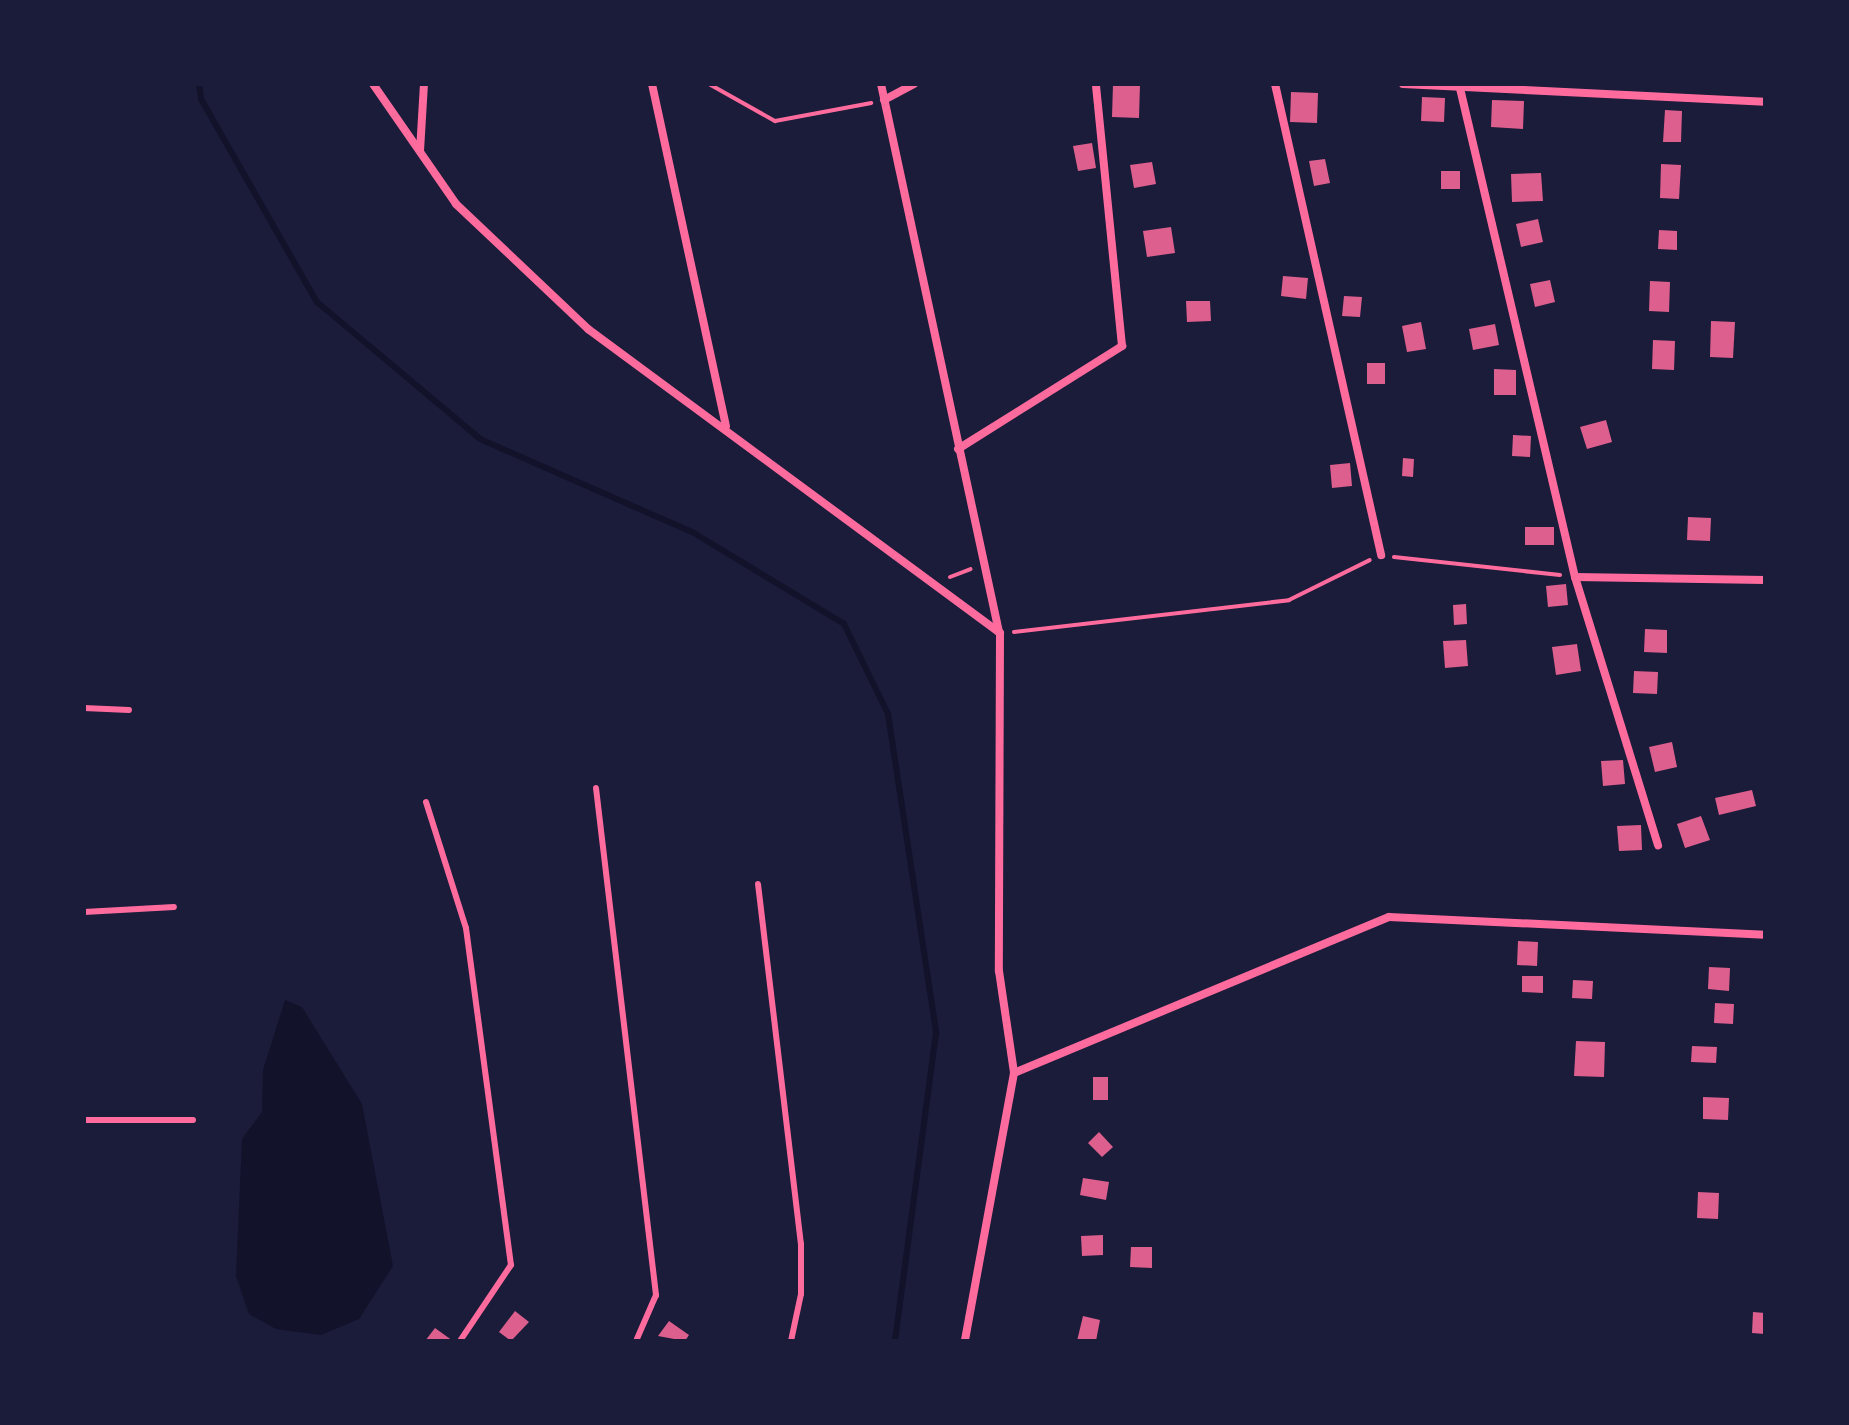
<!DOCTYPE html>
<html>
<head>
<meta charset="utf-8">
<style>
  body { margin:0 }
  #map { position:relative; width:1849px; height:1425px; overflow:hidden; background:#1b1b3a; font-family:"DejaVu Sans",sans-serif }
  div>[style] { position:absolute }
  .water>* { inset:0; background:#12122b }
  .stream>* { height:6px; margin:-3px; padding:0 3px; transform-origin:3px; border-radius:3px; background:#12122b }
  .building>* { inset:0; background:#dd5f8e }
  .path>* { height:4px; margin:-2px; padding:0 2px; transform-origin:2px; border-radius:2px; background:#ff6b9d }
  .service>* { height:6px; margin:-3px; padding:0 3px; transform-origin:3px; border-radius:3px; background:#ff6b9d }
  .minor>* { height:8px; margin:-4px; padding:0 4px; transform-origin:4px; border-radius:4px; background:#ff6b9d }
  span { translate:-50% -50%; white-space:nowrap; text-align:center; line-height:1.15; -webkit-text-stroke:8px #1b1b3a; paint-order:stroke }
  .frame { position:absolute; inset:0; border:86px solid #1b1b3a; pointer-events:none }
</style>
</head>
<body>
<div id="map">
  <div class="water">
    <i style="clip-path:polygon(285px 1000px,302px 1007px,362px 1104px,393px 1266px,359px 1319px,321px 1335px,276px 1329px,249px 1314px,236px 1276px,242px 1139px,262px 1112px,263px 1070px)"></i>
  </div>
  <div class="stream">
    <i style="left:199px;top:84px;width:15px;rotate:82deg"></i>
    <i style="left:201px;top:99px;width:234px;rotate:60.3deg"></i>
    <i style="left:317px;top:302px;width:213px;rotate:40deg"></i>
    <i style="left:480px;top:439px;width:234px;rotate:23.7deg"></i>
    <i style="left:694px;top:533px;width:175px;rotate:31.2deg"></i>
    <i style="left:844px;top:624px;width:100px;rotate:63.9deg"></i>
    <i style="left:888px;top:714px;width:323px;rotate:81.4deg"></i>
    <i style="left:936px;top:1033px;width:311px;rotate:97.6deg"></i>
  </div>
  <div class="building">
    <i style="clip-path:polygon(1113px 84px,1140px 84px,1139px 118px,1112px 117px)"></i>
    <i style="clip-path:polygon(1291px 92px,1318px 93px,1317px 123px,1290px 122px)"></i>
    <i style="clip-path:polygon(1422px 97px,1445px 98px,1444px 122px,1421px 121px)"></i>
    <i style="clip-path:polygon(1492px 100px,1524px 101px,1523px 129px,1491px 127px)"></i>
    <i style="clip-path:polygon(1665px 110px,1682px 111px,1681px 142px,1663px 142px)"></i>
    <i style="clip-path:polygon(1092px 143px,1096px 168px,1078px 171px,1073px 146px)"></i>
    <i style="clip-path:polygon(1325px 159px,1330px 183px,1314px 186px,1309px 161px)"></i>
    <i style="clip-path:polygon(1152px 162px,1156px 184px,1134px 188px,1130px 165px)"></i>
    <i style="clip-path:polygon(1661px 164px,1681px 165px,1679px 199px,1660px 198px)"></i>
    <i style="clip-path:polygon(1441px 171px,1460px 171px,1460px 189px,1441px 189px)"></i>
    <i style="clip-path:polygon(1541px 173px,1543px 201px,1512px 202px,1511px 174px)"></i>
    <i style="clip-path:polygon(1538px 219px,1543px 242px,1521px 247px,1516px 224px)"></i>
    <i style="clip-path:polygon(1171px 227px,1175px 253px,1147px 257px,1143px 231px)"></i>
    <i style="clip-path:polygon(1659px 230px,1677px 231px,1677px 250px,1658px 249px)"></i>
    <i style="clip-path:polygon(1283px 276px,1308px 278px,1306px 299px,1281px 296px)"></i>
    <i style="clip-path:polygon(1550px 280px,1555px 302px,1535px 307px,1530px 284px)"></i>
    <i style="clip-path:polygon(1650px 281px,1670px 282px,1669px 312px,1649px 311px)"></i>
    <i style="clip-path:polygon(1344px 296px,1362px 297px,1360px 317px,1342px 316px)"></i>
    <i style="clip-path:polygon(1186px 301px,1210px 301px,1211px 321px,1187px 322px)"></i>
    <i style="clip-path:polygon(1711px 321px,1735px 322px,1733px 358px,1710px 357px)"></i>
    <i style="clip-path:polygon(1421px 322px,1426px 349px,1407px 352px,1402px 326px)"></i>
    <i style="clip-path:polygon(1495px 324px,1499px 345px,1473px 350px,1469px 329px)"></i>
    <i style="clip-path:polygon(1653px 340px,1675px 341px,1674px 370px,1652px 369px)"></i>
    <i style="clip-path:polygon(1367px 363px,1385px 363px,1385px 384px,1367px 384px)"></i>
    <i style="clip-path:polygon(1494px 369px,1516px 370px,1516px 395px,1494px 395px)"></i>
    <i style="clip-path:polygon(1606px 420px,1612px 442px,1587px 449px,1580px 427px)"></i>
    <i style="clip-path:polygon(1513px 435px,1531px 436px,1530px 457px,1512px 456px)"></i>
    <i style="clip-path:polygon(1403px 458px,1414px 459px,1413px 477px,1402px 476px)"></i>
    <i style="clip-path:polygon(1350px 463px,1352px 486px,1332px 488px,1330px 465px)"></i>
    <i style="clip-path:polygon(1688px 517px,1711px 518px,1710px 541px,1687px 540px)"></i>
    <i style="clip-path:polygon(1525px 527px,1554px 527px,1554px 545px,1525px 545px)"></i>
    <i style="clip-path:polygon(1566px 584px,1568px 605px,1548px 607px,1546px 586px)"></i>
    <i style="clip-path:polygon(1466px 604px,1467px 624px,1454px 625px,1453px 605px)"></i>
    <i style="clip-path:polygon(1645px 629px,1667px 630px,1667px 653px,1644px 652px)"></i>
    <i style="clip-path:polygon(1466px 640px,1468px 666px,1445px 668px,1443px 641px)"></i>
    <i style="clip-path:polygon(1577px 644px,1581px 671px,1556px 675px,1552px 647px)"></i>
    <i style="clip-path:polygon(1634px 671px,1658px 672px,1657px 694px,1633px 693px)"></i>
    <i style="clip-path:polygon(1672px 742px,1677px 767px,1655px 772px,1649px 747px)"></i>
    <i style="clip-path:polygon(1623px 760px,1625px 784px,1603px 786px,1601px 761px)"></i>
    <i style="clip-path:polygon(1752px 790px,1756px 806px,1719px 815px,1715px 798px)"></i>
    <i style="clip-path:polygon(1701px 816px,1710px 840px,1685px 848px,1677px 824px)"></i>
    <i style="clip-path:polygon(1641px 825px,1642px 850px,1619px 851px,1617px 826px)"></i>
    <i style="clip-path:polygon(1518px 941px,1538px 942px,1537px 966px,1517px 965px)"></i>
    <i style="clip-path:polygon(1709px 967px,1730px 968px,1729px 991px,1708px 989px)"></i>
    <i style="clip-path:polygon(1522px 976px,1543px 976px,1543px 993px,1522px 992px)"></i>
    <i style="clip-path:polygon(1573px 980px,1593px 981px,1592px 999px,1572px 998px)"></i>
    <i style="clip-path:polygon(1715px 1003px,1734px 1004px,1733px 1024px,1714px 1023px)"></i>
    <i style="clip-path:polygon(1576px 1041px,1605px 1042px,1604px 1077px,1574px 1076px)"></i>
    <i style="clip-path:polygon(1692px 1046px,1717px 1047px,1716px 1063px,1691px 1062px)"></i>
    <i style="clip-path:polygon(1093px 1077px,1108px 1077px,1108px 1100px,1093px 1100px)"></i>
    <i style="clip-path:polygon(1703px 1097px,1729px 1098px,1728px 1120px,1703px 1119px)"></i>
    <i style="clip-path:polygon(1099px 1132px,1113px 1147px,1102px 1157px,1088px 1143px)"></i>
    <i style="clip-path:polygon(1083px 1178px,1109px 1182px,1106px 1200px,1080px 1195px)"></i>
    <i style="clip-path:polygon(1698px 1192px,1719px 1193px,1718px 1219px,1697px 1218px)"></i>
    <i style="clip-path:polygon(1103px 1235px,1103px 1255px,1082px 1256px,1081px 1236px)"></i>
    <i style="clip-path:polygon(1131px 1247px,1152px 1247px,1152px 1268px,1130px 1267px)"></i>
    <i style="clip-path:polygon(515px 1311px,529px 1322px,511px 1341px,499px 1332px)"></i>
    <i style="clip-path:polygon(1753px 1312px,1765px 1313px,1765px 1334px,1752px 1333px)"></i>
    <i style="clip-path:polygon(1083px 1316px,1100px 1320px,1096px 1341px,1077px 1341px)"></i>
    <i style="clip-path:polygon(669px 1321px,689px 1335px,685px 1341px,658px 1336px)"></i>
    <i style="clip-path:polygon(435px 1328px,453px 1341px,425px 1341px)"></i>
  </div>
  <div class="path">
    <i style="left:709px;top:84px;width:76px;rotate:29.3deg"></i>
    <i style="left:775px;top:121px;width:98px;rotate:-10.6deg"></i>
    <i style="left:1394px;top:557px;width:167px;rotate:6.2deg"></i>
    <i style="left:950px;top:577px;width:22px;rotate:-21deg"></i>
    <i style="left:1014px;top:632px;width:277px;rotate:-6.6deg"></i>
    <i style="left:1289px;top:600px;width:90px;rotate:-26.3deg"></i>
  </div>
  <div class="service">
    <i style="left:84px;top:708px;width:45px;rotate:2.5deg"></i>
    <i style="left:596px;top:788px;width:511px;rotate:83.25deg"></i>
    <i style="left:656px;top:1295px;width:50px;rotate:113.5deg"></i>
    <i style="left:426px;top:802px;width:132px;rotate:72.4deg"></i>
    <i style="left:466px;top:928px;width:340px;rotate:82.4deg"></i>
    <i style="left:511px;top:1265px;width:92px;rotate:123.9deg"></i>
    <i style="left:758px;top:884px;width:363px;rotate:83.2deg"></i>
    <i style="left:801px;top:1244px;width:50px;rotate:90deg"></i>
    <i style="left:801px;top:1294px;width:48px;rotate:102deg"></i>
    <i style="left:84px;top:912px;width:90px;rotate:-3.2deg"></i>
    <i style="left:84px;top:1120px;width:109px"></i>
  </div>
  <div class="minor">
    <i style="left:373px;top:84px;width:146px;rotate:55.3deg"></i>
    <i style="left:456px;top:204px;width:182px;rotate:43.4deg"></i>
    <i style="left:588px;top:329px;width:512px;rotate:36.42deg"></i>
    <i style="left:1000px;top:633px;width:338px;rotate:90.2deg"></i>
    <i style="left:999px;top:971px;width:103px;rotate:81.6deg"></i>
    <i style="left:1014px;top:1073px;width:272px;rotate:100.4deg"></i>
    <i style="left:652px;top:84px;width:350px;rotate:77.8deg"></i>
    <i style="left:881px;top:84px;width:561px;rotate:77.85deg"></i>
    <i style="left:1275px;top:84px;width:483px;rotate:77.3deg"></i>
    <i style="left:1403px;top:84px;width:362px;rotate:2.8deg"></i>
    <i style="left:1459px;top:84px;width:506px;rotate:76.76deg"></i>
    <i style="left:1575px;top:577px;width:281px;rotate:72.8deg"></i>
    <i style="left:884px;top:100px;width:34px;rotate:-28deg"></i>
    <i style="left:420px;top:151px;width:67px;rotate:-86.6deg"></i>
    <i style="left:958px;top:449px;width:194px;rotate:-32.1deg"></i>
    <i style="left:1122px;top:346px;width:263px;rotate:-95.7deg"></i>
    <i style="left:1575px;top:577px;width:190px;rotate:0.9deg"></i>
    <i style="left:1014px;top:1073px;width:406px;rotate:-22.6deg"></i>
    <i style="left:1389px;top:917px;width:376px;rotate:2.7deg"></i>
  </div>
  <div class="frame"></div>
</div>
</body>
</html>
